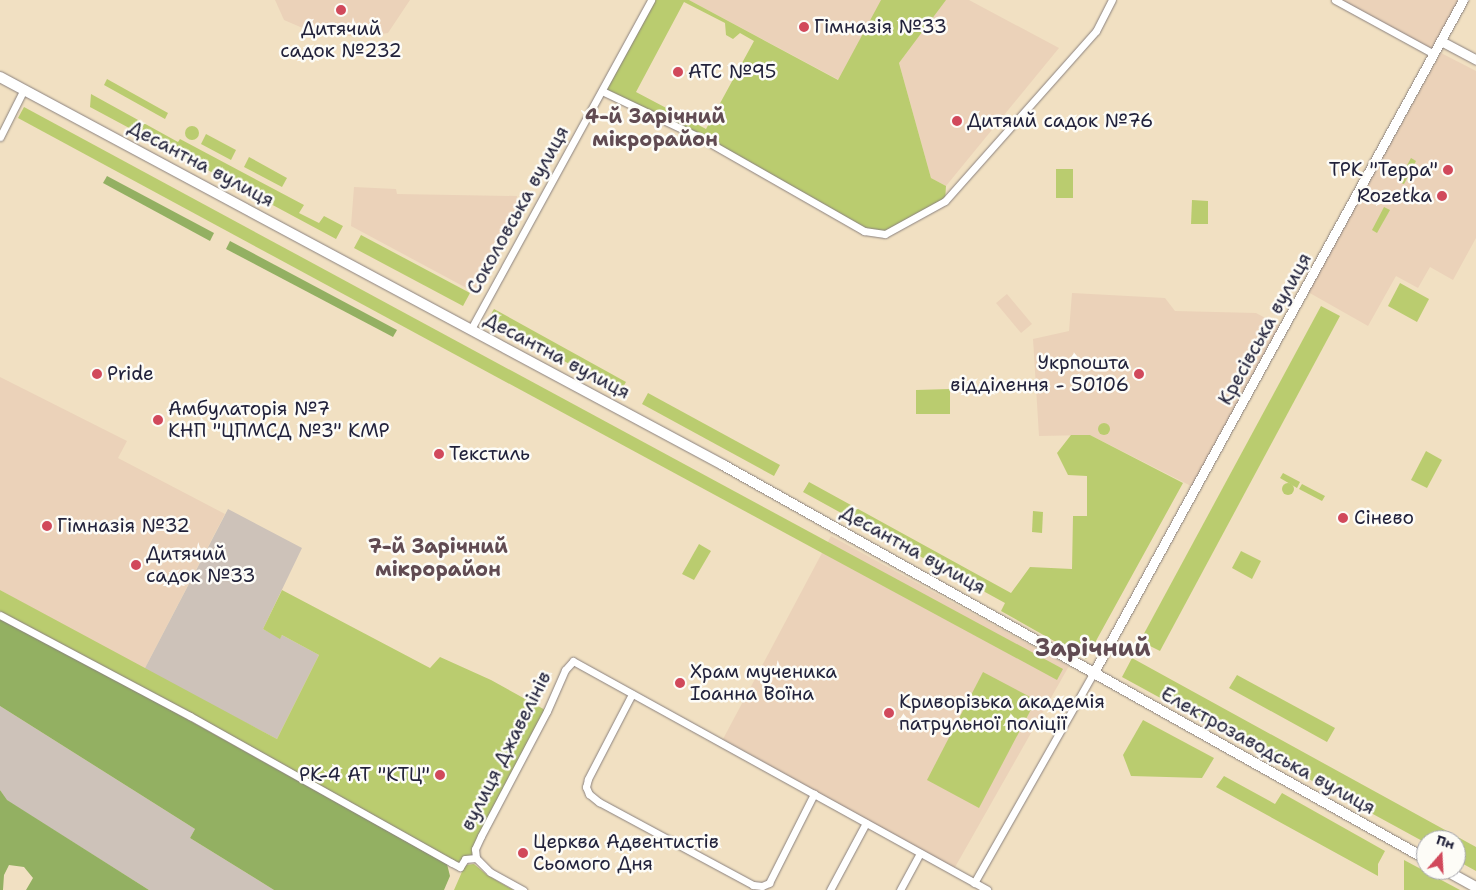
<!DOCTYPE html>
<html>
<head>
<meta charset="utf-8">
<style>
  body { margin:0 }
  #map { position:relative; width:1476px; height:890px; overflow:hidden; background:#f1e0c2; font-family:"Shantell Sans",sans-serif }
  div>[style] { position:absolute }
  .built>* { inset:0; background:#ebd2b9 }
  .industrial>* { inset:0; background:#cdc2b9 }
  .green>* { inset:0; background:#bacc6f }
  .round { border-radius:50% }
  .forest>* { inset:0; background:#93b062 }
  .roads { filter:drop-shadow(0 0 1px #8a817e) drop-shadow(0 0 1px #8a817e) }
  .minor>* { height:7px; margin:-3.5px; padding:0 3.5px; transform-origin:3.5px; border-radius:3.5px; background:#fff }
  .tertiary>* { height:9px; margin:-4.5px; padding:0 4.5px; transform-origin:4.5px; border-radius:4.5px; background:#fff }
  .secondary>* { height:10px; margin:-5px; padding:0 5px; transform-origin:5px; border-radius:5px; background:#fff }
  .dots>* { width:14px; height:14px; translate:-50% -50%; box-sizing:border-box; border:2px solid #fdfcf7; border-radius:50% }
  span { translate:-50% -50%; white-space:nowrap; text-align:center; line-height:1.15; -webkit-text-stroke:5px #fdfcf7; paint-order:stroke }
  .poi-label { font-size:19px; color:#22223b }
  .left { translate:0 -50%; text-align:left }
  .right { translate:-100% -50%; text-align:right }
  .street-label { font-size:19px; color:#22223b }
  .neighbourhood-label { font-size:20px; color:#614b52; font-weight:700 }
  .district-label { font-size:24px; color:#614b52; font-weight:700 }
  .north { position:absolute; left:1416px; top:830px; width:50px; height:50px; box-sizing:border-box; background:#fdfcf7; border:1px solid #a5a5ac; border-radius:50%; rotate:19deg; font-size:14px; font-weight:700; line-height:20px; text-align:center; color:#22223b }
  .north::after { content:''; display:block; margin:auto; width:18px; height:22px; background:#d1495b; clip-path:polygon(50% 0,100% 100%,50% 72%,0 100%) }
</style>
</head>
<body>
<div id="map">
  <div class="built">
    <i style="clip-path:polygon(275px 0,410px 0,388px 33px,361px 37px,312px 32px,284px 20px)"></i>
    <i style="clip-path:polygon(689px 0,881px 0,881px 2px,839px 80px)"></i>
    <i style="clip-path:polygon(945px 0,969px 0,1059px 48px,946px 186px,931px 178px,899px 63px)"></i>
    <i style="clip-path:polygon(1335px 0,1463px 0,1434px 54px)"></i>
    <i style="clip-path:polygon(1441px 53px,1476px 71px,1476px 238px,1453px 280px,1430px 267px,1418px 288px,1396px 276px,1368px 326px,1308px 292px)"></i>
    <i style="clip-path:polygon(354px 187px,396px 189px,397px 194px,517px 196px,515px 221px,474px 292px,351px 226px)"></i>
    <i style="clip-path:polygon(1072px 293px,1165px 298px,1175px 311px,1256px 313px,1284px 328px,1195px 488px,1090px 435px,1039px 436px,1033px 339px,1069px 331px)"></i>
    <i style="clip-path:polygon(1007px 294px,1032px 324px,1021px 333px,996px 303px)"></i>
    <i style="clip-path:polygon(0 377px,127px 441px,118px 458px,225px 514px,144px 670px,0 590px)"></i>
    <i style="clip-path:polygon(831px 536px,1069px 666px,954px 869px,723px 739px)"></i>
  </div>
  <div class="industrial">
    <i style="clip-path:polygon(228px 509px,302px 548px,263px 629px,280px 638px,282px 635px,319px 655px,277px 739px,144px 670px)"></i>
    <i style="clip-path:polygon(0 706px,195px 829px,190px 838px,274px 890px,149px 890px,6px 800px,0 790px)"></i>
  </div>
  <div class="green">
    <i style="clip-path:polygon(evenodd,651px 0,689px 0,838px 80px,881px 0,946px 0,899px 63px,931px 178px,946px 186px,945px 201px,885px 234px,864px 231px,736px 159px,602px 91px,651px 0,684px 2px,725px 23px,726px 35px,733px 39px,740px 33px,754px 41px,706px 129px,636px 92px,684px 2px)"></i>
    <i style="clip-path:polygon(107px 79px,168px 113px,165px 119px,104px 85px)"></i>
    <i style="clip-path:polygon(91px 94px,178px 142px,180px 139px,304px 205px,299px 213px,319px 223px,324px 216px,343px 226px,336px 239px,90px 107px)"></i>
    <i style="clip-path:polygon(24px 107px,1063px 669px,1057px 680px,18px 118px)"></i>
    <i class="round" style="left:185px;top:126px;width:14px;height:14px"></i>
    <i style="clip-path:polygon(206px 134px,236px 150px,231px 160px,201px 144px)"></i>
    <i style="clip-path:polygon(249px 157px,287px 178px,282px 187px,244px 167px)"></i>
    <i style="clip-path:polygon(1411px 158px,1416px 161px,1404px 184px,1398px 182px)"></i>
    <i style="clip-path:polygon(1056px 169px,1073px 169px,1073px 198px,1056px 198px)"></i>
    <i style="clip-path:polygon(1192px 200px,1208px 201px,1208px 224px,1191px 224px)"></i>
    <i style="clip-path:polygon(1384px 207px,1390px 210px,1377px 233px,1372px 230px)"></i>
    <i style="clip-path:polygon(361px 235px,470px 293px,463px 306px,354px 248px)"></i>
    <i style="clip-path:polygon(1400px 283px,1429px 299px,1417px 322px,1388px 306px)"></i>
    <i style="clip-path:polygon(1321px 306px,1340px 316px,1160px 651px,1140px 641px)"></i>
    <i style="clip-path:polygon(494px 309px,626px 382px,620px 392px,488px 319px)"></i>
    <i style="clip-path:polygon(950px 389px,950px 414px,916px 414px,916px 390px)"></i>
    <i style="clip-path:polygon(648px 393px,780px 465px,774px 476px,642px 404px)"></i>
    <i class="round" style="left:1098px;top:423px;width:12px;height:12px"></i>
    <i style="clip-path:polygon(1071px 435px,1090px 435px,1183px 483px,1086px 659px,1001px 611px,1005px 603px,803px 492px,809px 482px,1011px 593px,1030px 567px,1072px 569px,1073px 516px,1087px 516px,1087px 476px,1068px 475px,1057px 453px)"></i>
    <i style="clip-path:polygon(1426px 451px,1442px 460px,1427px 488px,1411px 480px)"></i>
    <i style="clip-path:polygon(1283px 473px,1300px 482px,1297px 488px,1280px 478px)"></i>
    <i class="round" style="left:1282px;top:483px;width:12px;height:12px"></i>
    <i style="clip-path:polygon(1302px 484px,1325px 496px,1322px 501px,1299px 489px)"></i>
    <i style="clip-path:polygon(1033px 511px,1043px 512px,1042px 533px,1032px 532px)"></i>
    <i style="clip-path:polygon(699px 544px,711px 551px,694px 580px,682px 574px)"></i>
    <i style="clip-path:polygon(1241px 551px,1261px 561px,1252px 579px,1232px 568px)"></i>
    <i style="clip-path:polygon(0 590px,277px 739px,319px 655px,282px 635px,280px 639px,263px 629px,282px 590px,430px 668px,440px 657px,491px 680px,547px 711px,481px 836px,476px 858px,465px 859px,460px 867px,0 615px)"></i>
    <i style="clip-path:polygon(1132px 658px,1476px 847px,1476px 871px,1456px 860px,1456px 840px,1426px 840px,1426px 843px,1122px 677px)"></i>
    <i style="clip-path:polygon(983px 672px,1036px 700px,979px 808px,927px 780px)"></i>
    <i style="clip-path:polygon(1237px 675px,1335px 728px,1327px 742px,1229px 688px)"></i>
    <i style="clip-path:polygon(1143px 720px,1214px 758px,1202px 778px,1131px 776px,1123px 755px)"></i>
    <i style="clip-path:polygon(1224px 776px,1275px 804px,1282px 793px,1385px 851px,1378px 864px,1378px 876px,1216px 787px)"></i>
    <i style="clip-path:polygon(1404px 860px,1460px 890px,1404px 890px)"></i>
    <i style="clip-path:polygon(474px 864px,487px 875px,513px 890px,454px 890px,465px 865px)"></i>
  </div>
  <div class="forest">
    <i style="clip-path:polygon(107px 176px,214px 233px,210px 241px,103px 183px)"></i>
    <i style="clip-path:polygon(230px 241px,397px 330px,393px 337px,226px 249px)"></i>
    <i style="clip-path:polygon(0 615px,447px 864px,450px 876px,444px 890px,274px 890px,190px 838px,195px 829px,0 706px)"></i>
    <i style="clip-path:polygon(0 790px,7px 800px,149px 890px,26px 890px,33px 878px,24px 867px,9px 865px,4px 875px,3px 890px,0 890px)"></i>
  </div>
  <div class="roads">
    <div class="minor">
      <i style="left:1335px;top:0;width:113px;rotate:28.6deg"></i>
      <i style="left:602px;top:91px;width:110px;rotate:25.4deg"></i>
      <i style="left:701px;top:138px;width:188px;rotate:29.7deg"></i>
      <i style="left:864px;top:231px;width:21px;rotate:8deg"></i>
      <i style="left:885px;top:234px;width:68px;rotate:-28.8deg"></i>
      <i style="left:945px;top:201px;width:227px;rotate:-48.4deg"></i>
      <i style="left:1096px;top:31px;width:35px;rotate:-63deg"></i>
      <i style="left:0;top:137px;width:54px;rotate:-63.4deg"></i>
      <i style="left:471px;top:329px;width:375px;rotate:-61.3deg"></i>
      <i style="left:0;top:615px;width:215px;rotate:28deg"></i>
      <i style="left:190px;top:716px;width:300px;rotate:29.3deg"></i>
      <i style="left:452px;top:863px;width:9px;rotate:27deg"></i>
      <i style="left:460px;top:867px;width:9px;rotate:-58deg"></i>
      <i style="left:465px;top:859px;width:11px;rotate:-5deg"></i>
      <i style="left:632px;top:694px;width:96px;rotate:117.4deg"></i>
      <i style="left:588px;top:779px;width:8px;rotate:104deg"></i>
      <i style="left:586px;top:787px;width:8px;rotate:67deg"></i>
      <i style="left:589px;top:794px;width:13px;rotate:39deg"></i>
      <i style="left:599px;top:802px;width:175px;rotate:28.3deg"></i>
      <i style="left:753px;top:885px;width:9px;rotate:6deg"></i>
      <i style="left:762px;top:886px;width:8px;rotate:-23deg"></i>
      <i style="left:769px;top:883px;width:100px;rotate:-63.2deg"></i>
      <i style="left:476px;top:858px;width:9px;rotate:-96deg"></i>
      <i style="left:475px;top:849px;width:14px;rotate:-65deg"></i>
      <i style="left:481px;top:836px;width:141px;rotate:-62.2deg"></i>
      <i style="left:547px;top:711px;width:45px;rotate:-66.3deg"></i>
      <i style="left:565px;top:670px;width:12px;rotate:-48deg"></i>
      <i style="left:573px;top:661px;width:473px;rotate:28.9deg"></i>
      <i style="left:476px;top:858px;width:20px;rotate:45deg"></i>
      <i style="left:490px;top:872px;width:38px;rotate:29deg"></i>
      <i style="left:974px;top:883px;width:243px;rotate:-60.4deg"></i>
      <i style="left:830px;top:890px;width:76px;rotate:-61.8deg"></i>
      <i style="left:900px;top:890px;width:42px;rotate:-61.6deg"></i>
    </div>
    <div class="tertiary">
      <i style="left:1441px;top:41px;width:40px;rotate:28deg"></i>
      <i style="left:1094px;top:672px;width:767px;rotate:-61.23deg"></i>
    </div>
    <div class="secondary">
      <i style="left:0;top:77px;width:821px;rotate:28.22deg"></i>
      <i style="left:723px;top:465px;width:806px;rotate:29.27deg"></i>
      <i style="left:1445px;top:870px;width:35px;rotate:29deg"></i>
    </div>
  </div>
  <div class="dots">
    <i style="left:341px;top:10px;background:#d1495b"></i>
    <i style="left:804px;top:27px;background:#d1495b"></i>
    <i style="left:678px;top:72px;background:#d1495b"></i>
    <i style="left:957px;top:121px;background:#d1495b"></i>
    <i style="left:1448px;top:170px;background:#d1495b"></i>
    <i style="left:1442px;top:196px;background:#d1495b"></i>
    <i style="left:97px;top:374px;background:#d1495b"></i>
    <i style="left:1139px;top:374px;background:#d1495b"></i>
    <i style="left:158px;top:420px;background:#d1495b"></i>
    <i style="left:439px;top:454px;background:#d1495b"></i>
    <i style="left:1343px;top:518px;background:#d1495b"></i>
    <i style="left:47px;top:526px;background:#d1495b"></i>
    <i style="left:136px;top:565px;background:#d1495b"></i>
    <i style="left:680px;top:683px;background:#d1495b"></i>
    <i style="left:889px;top:713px;background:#d1495b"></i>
    <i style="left:440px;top:775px;background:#d1495b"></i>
    <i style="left:523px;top:853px;background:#d1495b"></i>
  </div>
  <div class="poi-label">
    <span class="left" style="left:814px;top:27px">Гімназія №33</span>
    <span style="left:341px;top:40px">Дитячий<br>садок №232</span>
    <span class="left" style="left:688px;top:72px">АТС №95</span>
    <span class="left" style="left:967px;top:121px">Дитяий садок №76</span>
    <span class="right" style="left:1438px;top:170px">ТРК "Терра"</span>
    <span class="right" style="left:1432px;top:196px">Rozetka</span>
    <span class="right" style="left:1129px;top:374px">Укрпошта<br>відділення - 50106</span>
    <span class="left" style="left:107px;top:374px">Pride</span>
    <span class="left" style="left:168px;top:420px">Амбулаторія №7<br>КНП "ЦПМСД №3" КМР</span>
    <span class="left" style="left:449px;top:454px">Текстиль</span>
    <span class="left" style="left:1354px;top:518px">Сінево</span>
    <span class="left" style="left:57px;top:526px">Гімназія №32</span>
    <span class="left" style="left:146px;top:565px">Дитячий<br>садок №33</span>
    <span class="left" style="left:690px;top:683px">Храм мученика<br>Іоанна Воїна</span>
    <span class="left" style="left:899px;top:713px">Криворізька академія<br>патрульної поліції</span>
    <span class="right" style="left:430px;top:775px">РК-4 АТ "КТЦ"</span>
    <span class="left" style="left:533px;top:853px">Церква Адвентистів<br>Сьомого Дня</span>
  </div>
  <div class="street-label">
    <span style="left:201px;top:164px;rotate:28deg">Десантна вулиця</span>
    <span style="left:518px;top:210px;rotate:-61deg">Соколовська вулиця</span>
    <span style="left:1265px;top:329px;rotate:-61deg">Кресівська вулиця</span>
    <span style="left:557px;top:356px;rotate:28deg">Десантна вулиця</span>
    <span style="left:913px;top:550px;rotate:29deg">Десантна вулиця</span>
    <span style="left:506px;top:751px;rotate:-63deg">вулиця Джавелінів</span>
    <span style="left:1268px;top:751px;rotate:29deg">Електрозаводська вулиця</span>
  </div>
  <div class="neighbourhood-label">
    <span style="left:655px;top:128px">4-й Зарічний<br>мікрорайон</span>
    <span style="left:438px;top:558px">7-й Зарічний<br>мікрорайон</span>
  </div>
  <div class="district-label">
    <span style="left:1093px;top:649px">Зарічний</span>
  </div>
  <div class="north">Пн</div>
</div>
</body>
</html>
